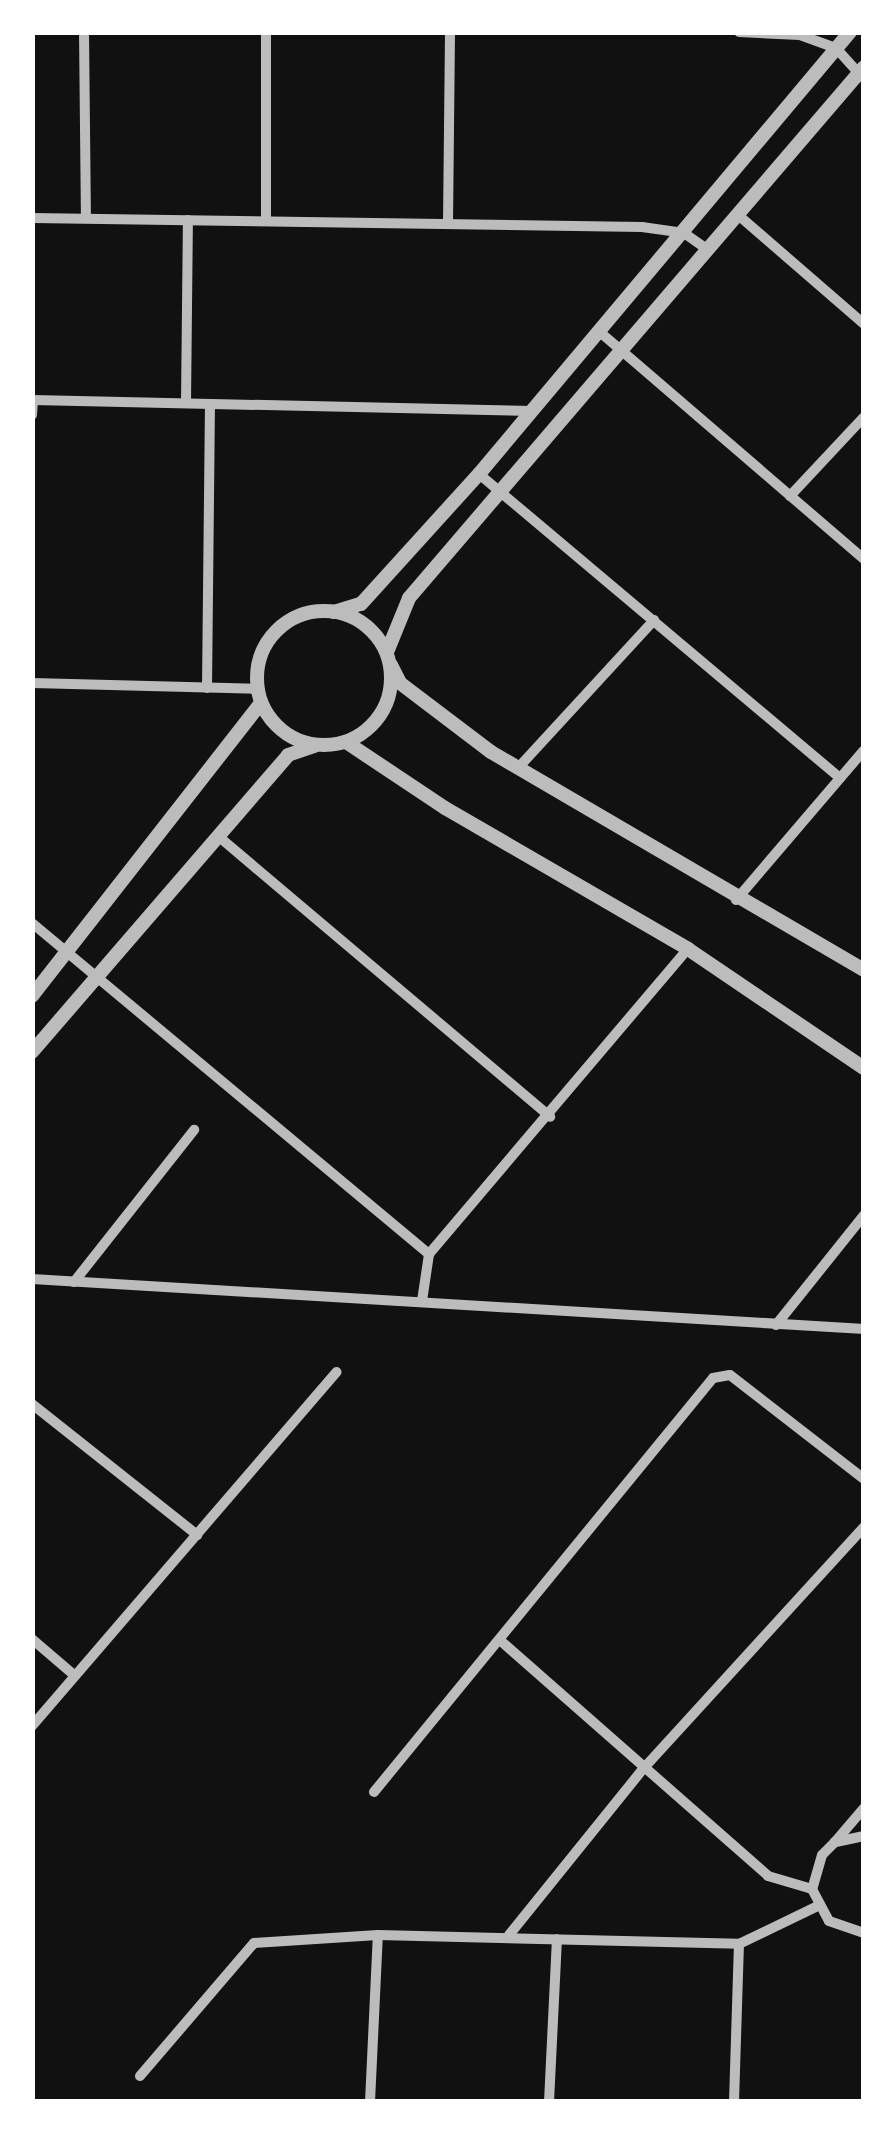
<!DOCTYPE html>
<html>
<head>
<meta charset="utf-8">
<style>
  body { margin:0 }
  #map { position:relative; width:896px; height:2134px; overflow:hidden; background:#111; font-family:"Fira Sans",sans-serif }
  div>[style] { position:absolute }
  .minor>* { height:10px; margin:-5px; padding:0 5px; transform-origin:5px; border-radius:5px; background:#bcbcbc }
  .tertiary>* { height:14px; margin:-7px; padding:0 7px; transform-origin:7px; border-radius:7px; background:#bcbcbc }
  .tertiary>.ring { margin:-7px; padding:0; box-sizing:content-box; background:none; border:14px solid #bcbcbc; border-radius:50% }
  span { translate:-50% -50%; white-space:nowrap; text-align:center; line-height:1.15; -webkit-text-stroke:10px #fff; paint-order:stroke }
  .frame { position:absolute; inset:0; border:35px solid #fff; pointer-events:none }
</style>
</head>
<body>
<div id="map">
  <div class="minor">
    <i style="left:84px;top:32px;width:186px;rotate:89.4deg"></i>
    <i style="left:266px;top:32px;width:189px;rotate:90deg"></i>
    <i style="left:739px;top:32px;width:61px;rotate:2.8deg"></i>
    <i style="left:800px;top:35px;width:38px;rotate:20deg"></i>
    <i style="left:836px;top:48px;width:39px;rotate:48deg"></i>
    <i style="left:737px;top:214px;width:168px;rotate:40.9deg"></i>
    <i style="left:32px;top:218px;width:610px;rotate:0.85deg"></i>
    <i style="left:642px;top:227px;width:42px;rotate:8.1deg"></i>
    <i style="left:684px;top:233px;width:28px;rotate:35deg"></i>
    <i style="left:448px;top:224px;width:192px;rotate:-89.4deg"></i>
    <i style="left:601px;top:333px;width:347px;rotate:40.7deg"></i>
    <i style="left:186px;top:403px;width:183px;rotate:-89.4deg"></i>
    <i style="left:32px;top:415px;width:15px;rotate:-86deg"></i>
    <i style="left:33px;top:400px;width:500px;rotate:1.26deg"></i>
    <i style="left:479px;top:474px;width:472px;rotate:40.1deg"></i>
    <i style="left:790px;top:496px;width:108px;rotate:-46.9deg"></i>
    <i style="left:32px;top:683px;width:225px;rotate:1.5deg"></i>
    <i style="left:207px;top:688px;width:284px;rotate:-89.4deg"></i>
    <i style="left:518px;top:768px;width:201px;rotate:-47.4deg"></i>
    <i style="left:218px;top:836px;width:435px;rotate:40.2deg"></i>
    <i style="left:736px;top:900px;width:197px;rotate:-49.5deg"></i>
    <i style="left:32px;top:923px;width:517px;rotate:39.82deg"></i>
    <i style="left:32px;top:1279px;width:834px;rotate:3.44deg"></i>
    <i style="left:74px;top:1282px;width:194px;rotate:-51.7deg"></i>
    <i style="left:422px;top:1301px;width:48px;rotate:-81.5deg"></i>
    <i style="left:429px;top:1254px;width:400px;rotate:-49.7deg"></i>
    <i style="left:776px;top:1325px;width:141px;rotate:-51.3deg"></i>
    <i style="left:32px;top:1404px;width:211px;rotate:38.4deg"></i>
    <i style="left:32px;top:1639px;width:55px;rotate:40.6deg"></i>
    <i style="left:502px;top:1642px;width:354px;rotate:41.3deg"></i>
    <i style="left:768px;top:1876px;width:46px;rotate:16.5deg"></i>
    <i style="left:32px;top:1726px;width:467px;rotate:-49.3deg"></i>
    <i style="left:374px;top:1792px;width:535px;rotate:-50.69deg"></i>
    <i style="left:713px;top:1378px;width:17px;rotate:-10deg"></i>
    <i style="left:730px;top:1375px;width:170px;rotate:37.8deg"></i>
    <i style="left:864px;top:1836px;width:30px;rotate:168deg"></i>
    <i style="left:835px;top:1842px;width:18px;rotate:135deg"></i>
    <i style="left:822px;top:1855px;width:35px;rotate:106deg"></i>
    <i style="left:812px;top:1889px;width:36px;rotate:62deg"></i>
    <i style="left:829px;top:1921px;width:37px;rotate:19deg"></i>
    <i style="left:835px;top:1842px;width:45px;rotate:-49.5deg"></i>
    <i style="left:509px;top:1935px;width:213px;rotate:-51.1deg"></i>
    <i style="left:643px;top:1769px;width:328px;rotate:-47.6deg"></i>
    <i style="left:140px;top:2076px;width:175px;rotate:-49.4deg"></i>
    <i style="left:254px;top:1943px;width:124px;rotate:-3.7deg"></i>
    <i style="left:378px;top:1935px;width:361px;rotate:1.4deg"></i>
    <i style="left:739px;top:1944px;width:88px;rotate:-25.7deg"></i>
    <i style="left:370px;top:2102px;width:167px;rotate:-87.3deg"></i>
    <i style="left:549px;top:2102px;width:163px;rotate:-87.2deg"></i>
    <i style="left:734px;top:2102px;width:158px;rotate:-88.2deg"></i>
  </div>
  <div class="tertiary">
    <i class="ring" style="left:257px;top:611px;width:120px;height:120px"></i>
    <i style="left:334px;top:612px;width:28px;rotate:-17deg"></i>
    <i style="left:361px;top:604px;width:176px;rotate:-47.8deg"></i>
    <i style="left:479px;top:474px;width:577px;rotate:-49.99deg"></i>
    <i style="left:387px;top:652px;width:58px;rotate:-67.8deg"></i>
    <i style="left:409px;top:598px;width:699px;rotate:-49.41deg"></i>
    <i style="left:391px;top:665px;width:20px;rotate:63deg"></i>
    <i style="left:400px;top:683px;width:114px;rotate:37.2deg"></i>
    <i style="left:491px;top:752px;width:432px;rotate:30.3deg"></i>
    <i style="left:346px;top:742px;width:119px;rotate:33.7deg"></i>
    <i style="left:445px;top:808px;width:281px;rotate:30.1deg"></i>
    <i style="left:688px;top:949px;width:212px;rotate:34.1deg"></i>
    <i style="left:32px;top:996px;width:372px;rotate:-52deg"></i>
    <i style="left:32px;top:1052px;width:392px;rotate:-49.2deg"></i>
    <i style="left:288px;top:755px;width:28px;rotate:-19deg"></i>
  </div>
  <div class="frame"></div>
</div>
</body>
</html>
